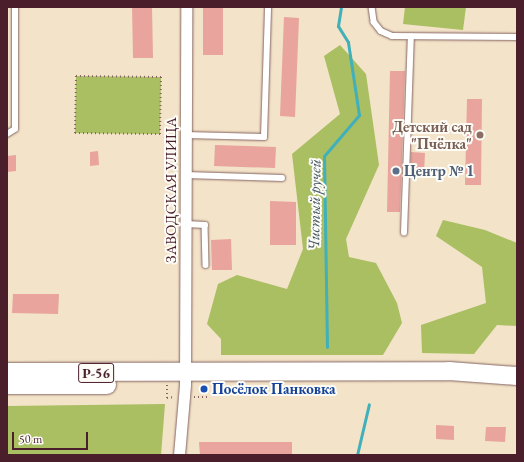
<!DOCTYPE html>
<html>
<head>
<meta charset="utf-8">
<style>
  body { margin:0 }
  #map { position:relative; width:524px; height:462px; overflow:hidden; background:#f3e3c8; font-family:"EB Garamond",serif }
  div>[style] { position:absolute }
  .green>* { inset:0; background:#aabe62 }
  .stream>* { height:3px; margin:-1.5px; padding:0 1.5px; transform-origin:1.5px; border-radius:1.5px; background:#40b0ba }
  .building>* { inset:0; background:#e8a49d }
  .path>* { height:2px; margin-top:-1px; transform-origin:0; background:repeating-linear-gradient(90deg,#856462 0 1px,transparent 0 4px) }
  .roads { filter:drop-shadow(0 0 1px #856462) drop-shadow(0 0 1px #856462) }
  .service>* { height:5.5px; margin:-2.75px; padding:0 2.75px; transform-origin:2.75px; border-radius:2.75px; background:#fff }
  .minor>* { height:11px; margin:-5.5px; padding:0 5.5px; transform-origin:5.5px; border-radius:5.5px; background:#fff }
  .primary>* { height:18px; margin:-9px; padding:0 9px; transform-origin:9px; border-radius:9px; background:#fff }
  .dots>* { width:11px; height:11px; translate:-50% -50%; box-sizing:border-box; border:2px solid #fdfcf7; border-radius:50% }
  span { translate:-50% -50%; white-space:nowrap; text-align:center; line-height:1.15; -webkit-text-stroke:4px #fdfcf7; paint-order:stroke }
  .shield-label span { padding:1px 3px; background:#fdfcf7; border:1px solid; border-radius:3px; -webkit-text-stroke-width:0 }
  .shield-label { font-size:14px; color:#4a1f2b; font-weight:700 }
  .education-label { font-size:15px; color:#785e54; font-weight:700 }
  .right { translate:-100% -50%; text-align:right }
  .service-label { font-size:15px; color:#4e5e75; font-weight:700 }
  .left { translate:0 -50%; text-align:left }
  .street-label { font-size:15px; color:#4a1f2b }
  .transit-label { font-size:15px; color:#164399; font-weight:700 }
  .water-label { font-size:16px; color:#465964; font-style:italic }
  .frame { position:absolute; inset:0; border:8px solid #4a1f2b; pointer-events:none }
  .scale { position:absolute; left:12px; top:432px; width:76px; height:18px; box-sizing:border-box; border:2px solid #4a1f2b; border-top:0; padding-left:5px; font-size:12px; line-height:14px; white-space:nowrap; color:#4a1f2b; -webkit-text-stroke:3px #fdfcf7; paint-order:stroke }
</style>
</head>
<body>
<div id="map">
  <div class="green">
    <i style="clip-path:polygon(405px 7px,466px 7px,463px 30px,403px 24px)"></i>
    <i style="clip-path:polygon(340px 45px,366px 74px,379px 165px,346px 239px,349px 257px,376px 263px,397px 303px,402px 323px,383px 355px,221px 355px,221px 339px,207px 324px,218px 284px,237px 275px,287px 289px,303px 249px,292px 154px,340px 114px,324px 56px)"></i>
    <i style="clip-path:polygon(76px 76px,161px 77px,160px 134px,75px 133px)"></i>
    <i style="clip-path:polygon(443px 220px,485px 230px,517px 243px,517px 326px,497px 325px,474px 354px,422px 353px,421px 325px,486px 303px,482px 267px,436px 236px)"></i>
    <i style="clip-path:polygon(165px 404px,161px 455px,7px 455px,7px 406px)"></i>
  </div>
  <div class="stream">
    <i style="left:327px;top:347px;width:191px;rotate:-90.9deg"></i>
    <i style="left:324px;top:156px;width:54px;rotate:-49.5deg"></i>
    <i style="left:359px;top:115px;width:74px;rotate:-98.6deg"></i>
    <i style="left:348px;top:42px;width:19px;rotate:-122deg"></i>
    <i style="left:338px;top:26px;width:19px;rotate:-81deg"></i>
    <i style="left:357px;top:455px;width:52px;rotate:-76.8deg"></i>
  </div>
  <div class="building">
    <i style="clip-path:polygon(132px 7px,152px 7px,153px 58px,133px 58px)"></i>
    <i style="clip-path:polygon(203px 7px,223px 7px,223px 55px,203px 55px)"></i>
    <i style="clip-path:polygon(284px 17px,299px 18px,295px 117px,280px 116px)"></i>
    <i style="clip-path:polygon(390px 71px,405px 71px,400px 212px,387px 212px)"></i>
    <i style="clip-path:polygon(467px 99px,482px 99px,481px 185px,465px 185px)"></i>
    <i style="clip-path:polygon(215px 145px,276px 147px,275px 168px,214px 166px)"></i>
    <i style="clip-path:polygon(98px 151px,99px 165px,90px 166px,90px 152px)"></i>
    <i style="clip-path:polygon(411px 152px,425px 153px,424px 173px,410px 172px)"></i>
    <i style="clip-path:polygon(16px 155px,16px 171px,7px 172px,7px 156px)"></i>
    <i style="clip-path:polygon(270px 201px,296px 202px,296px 245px,270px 245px)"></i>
    <i style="clip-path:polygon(231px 239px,232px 270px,212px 270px,211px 240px)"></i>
    <i style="clip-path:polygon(13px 294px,59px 294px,58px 314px,12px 313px)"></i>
    <i style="clip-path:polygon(436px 425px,454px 426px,454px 440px,436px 439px)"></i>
    <i style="clip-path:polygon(486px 427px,506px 427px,505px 442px,485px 441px)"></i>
    <i style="clip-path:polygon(199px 442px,292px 442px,292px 455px,200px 455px)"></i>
  </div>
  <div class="path">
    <i style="left:76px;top:76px;width:85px;rotate:0.7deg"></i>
    <i style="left:161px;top:77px;width:57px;rotate:91deg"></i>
    <i style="left:160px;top:134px;width:85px;rotate:-179.3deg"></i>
    <i style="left:75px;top:133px;width:57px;rotate:-89deg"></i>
    <i style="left:167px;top:385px;width:13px;rotate:90deg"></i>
    <i style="left:167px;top:398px;width:7px;rotate:-8deg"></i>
    <i style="left:194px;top:397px;width:13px"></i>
  </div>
  <div class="roads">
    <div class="service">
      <i style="left:372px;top:7px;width:15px;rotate:82deg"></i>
      <i style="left:374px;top:22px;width:11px;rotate:52deg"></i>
      <i style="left:381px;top:31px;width:12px;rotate:24deg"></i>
      <i style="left:392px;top:36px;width:125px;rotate:0.5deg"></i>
      <i style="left:7px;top:134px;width:9px;rotate:-32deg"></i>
      <i style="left:15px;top:129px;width:122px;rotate:-90deg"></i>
      <i style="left:186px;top:135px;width:78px;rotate:1.5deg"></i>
      <i style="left:264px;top:137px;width:130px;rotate:-88.2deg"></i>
      <i style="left:186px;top:175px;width:96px;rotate:1.8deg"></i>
      <i style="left:186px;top:224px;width:19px;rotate:3deg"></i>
      <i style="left:205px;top:225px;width:40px;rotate:88.6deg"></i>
      <i style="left:404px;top:233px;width:196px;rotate:-88deg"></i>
    </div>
    <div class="minor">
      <i style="left:179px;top:455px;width:70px;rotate:-85.1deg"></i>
      <i style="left:185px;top:385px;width:378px;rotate:-89.8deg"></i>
    </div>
    <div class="primary">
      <i style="left:7px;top:372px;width:442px;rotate:-0.1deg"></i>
      <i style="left:449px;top:371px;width:68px;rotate:4.2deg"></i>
      <i style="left:7px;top:385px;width:100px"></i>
    </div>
  </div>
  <div class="dots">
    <i style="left:480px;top:135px;background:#8d6e63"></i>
    <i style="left:396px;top:171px;background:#5c6f8a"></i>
    <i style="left:204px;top:389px;background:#1a4fb4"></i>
  </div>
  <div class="shield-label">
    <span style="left:96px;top:373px">Р-56</span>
  </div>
  <div class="education-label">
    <span class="right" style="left:472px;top:135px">Детский сад<br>"Пчёлка"</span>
  </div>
  <div class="service-label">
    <span class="left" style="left:404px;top:171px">Центр № 1</span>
  </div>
  <div class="street-label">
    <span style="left:171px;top:190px;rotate:-90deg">ЗАВОДСКАЯ УЛИЦА</span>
  </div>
  <div class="transit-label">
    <span class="left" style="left:212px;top:389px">Посёлок Панковка</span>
  </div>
  <div class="water-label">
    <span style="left:315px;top:205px;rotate:-89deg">Чистый ручей</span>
  </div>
  <div class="frame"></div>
  <div class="scale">50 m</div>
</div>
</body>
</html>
